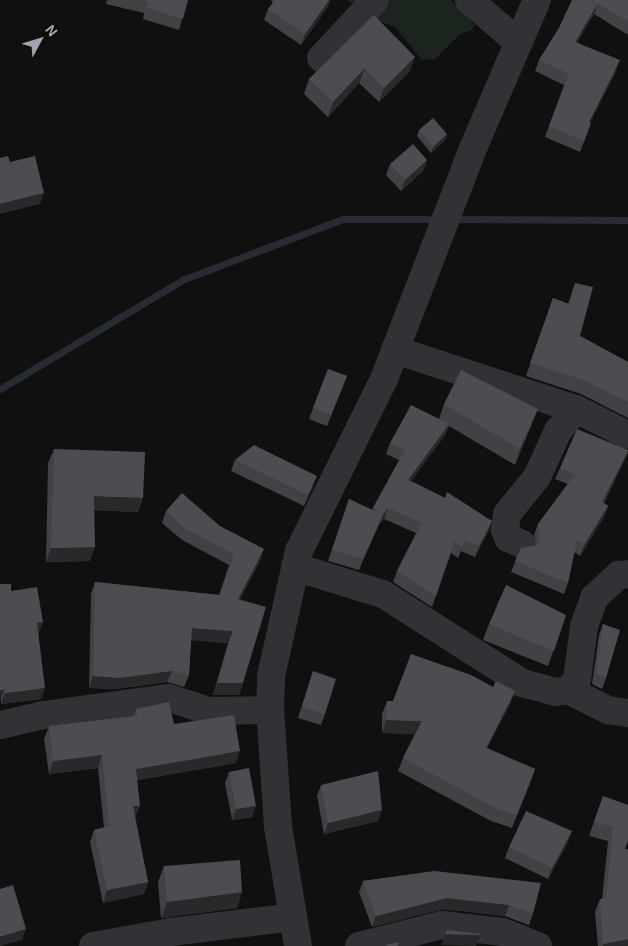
<!DOCTYPE html>
<html>
<head>
<meta charset="utf-8">
<style>
  body { margin:0 }
  #map { position:relative; width:628px; height:946px; overflow:hidden; background:#101011; font-family:"Exo 2",sans-serif }
  div>[style] { position:absolute }
  .green>* { inset:0; background:#1c241e }
  .stream>* { height:7px; margin:-3.5px; padding:0 3.5px; transform-origin:3.5px; border-radius:3.5px; background:#272c34 }
  .street>* { height:28px; margin:-14px; padding:0 14px; transform-origin:14px; border-radius:14px; background:#313136 }
  .wall>* { inset:0; background:#414146 }
  .shaded-wall>* { inset:0; background:#29292c }
  .building>* { inset:0; background:#4c4c52 }
  span { translate:-50% -50%; white-space:nowrap; text-align:center; line-height:1.15; -webkit-text-stroke:4px #0b0b0c; paint-order:stroke }
  .north { position:absolute; left:15px; top:15px; width:50px; height:50px; -webkit-text-stroke:4px #0b0b0c; paint-order:stroke; rotate:51deg; font-size:14px; font-weight:700; line-height:20px; text-align:center; color:#a1a4b2 }
  .north::after { content:''; display:block; margin:auto; width:18px; height:22px; background:#a1a4b2; clip-path:polygon(50% 0,100% 100%,50% 72%,0 100%) }
</style>
</head>
<body>
<div id="map">
  <div class="green">
    <i style="clip-path:polygon(347px 0,451px 0,475px 25px,472px 30px,459px 35px,435px 59px,422px 60px,395px 27px,372px 18px)"></i>
  </div>
  <div class="stream">
    <i style="left:451px;top:219px;width:177px;rotate:0.3deg"></i>
    <i style="left:0;top:389px;width:212px;rotate:-30.9deg"></i>
    <i style="left:182px;top:280px;width:172px;rotate:-20.8deg"></i>
    <i style="left:343px;top:219px;width:97px"></i>
  </div>
  <div class="street">
    <i style="left:469px;top:0;width:65px;rotate:40.6deg"></i>
    <i style="left:321px;top:58px;width:79px;rotate:-47deg"></i>
    <i style="left:395px;top:350px;width:190px;rotate:18.1deg"></i>
    <i style="left:576px;top:409px;width:58px;rotate:26.6deg"></i>
    <i style="left:522px;top:544px;width:15px;rotate:-157deg"></i>
    <i style="left:508px;top:538px;width:9px;rotate:-111deg"></i>
    <i style="left:505px;top:530px;width:16px;rotate:-83deg"></i>
    <i style="left:507px;top:514px;width:48px;rotate:-51deg"></i>
    <i style="left:537px;top:477px;width:51px;rotate:-65.5deg"></i>
    <i style="left:558px;top:431px;width:28px;rotate:-51deg"></i>
    <i style="left:295px;top:567px;width:92px;rotate:17.1deg"></i>
    <i style="left:383px;top:594px;width:165px;rotate:32.6deg"></i>
    <i style="left:522px;top:683px;width:35px;rotate:15deg"></i>
    <i style="left:556px;top:692px;width:12px;rotate:-9deg"></i>
    <i style="left:568px;top:690px;width:13px;rotate:-48deg"></i>
    <i style="left:577px;top:680px;width:54px;rotate:-82.6deg"></i>
    <i style="left:584px;top:626px;width:30px;rotate:-70deg"></i>
    <i style="left:594px;top:598px;width:34px;rotate:-43deg"></i>
    <i style="left:619px;top:575px;width:9px;rotate:-6deg"></i>
    <i style="left:568px;top:690px;width:45px;rotate:26.6deg"></i>
    <i style="left:608px;top:710px;width:20px;rotate:9deg"></i>
    <i style="left:0;top:725px;width:44px;rotate:-13.1deg"></i>
    <i style="left:43px;top:715px;width:127px;rotate:-7.7deg"></i>
    <i style="left:169px;top:698px;width:42px;rotate:18deg"></i>
    <i style="left:209px;top:711px;width:61px;rotate:-0.9deg"></i>
    <i style="left:93px;top:946px;width:79px;rotate:-10.2deg"></i>
    <i style="left:171px;top:932px;width:123px;rotate:-7deg"></i>
    <i style="left:298px;top:946px;width:122px;rotate:-99.5deg"></i>
    <i style="left:278px;top:826px;width:116px;rotate:-93.9deg"></i>
    <i style="left:270px;top:710px;width:34px;rotate:-88deg"></i>
    <i style="left:271px;top:676px;width:128px;rotate:-77.4deg"></i>
    <i style="left:299px;top:551px;width:192px;rotate:-63.7deg"></i>
    <i style="left:384px;top:379px;width:250px;rotate:-68.9deg"></i>
    <i style="left:474px;top:146px;width:159px;rotate:-66.7deg"></i>
    <i style="left:359px;top:946px;width:86px;rotate:-14.2deg"></i>
    <i style="left:442px;top:925px;width:61px;rotate:6.5deg"></i>
    <i style="left:503px;top:932px;width:38px;rotate:22deg"></i>
  </div>
  <div class="wall">
    <i style="clip-path:polygon(107px 0,188px 0,179px 30px,143px 19px,144px 13px,106px 4px)"></i>
    <i style="clip-path:polygon(271px 0,330px 0,327px 8px,301px 45px,264px 20px,268px 9px,273px 3px)"></i>
    <i style="clip-path:polygon(572px 0,628px 0,628px 35px,594px 14px,577px 42px,616px 71px,590px 122px,587px 134px,580px 152px,545px 137px,564px 85px,535px 71px,539px 60px,559px 28px)"></i>
    <i style="clip-path:polygon(374px 15px,410px 71px,379px 102px,359px 83px,328px 117px,304px 94px,309px 79px)"></i>
    <i style="clip-path:polygon(419px 130px,447px 134px,445px 140px,431px 153px,417px 136px)"></i>
    <i style="clip-path:polygon(427px 160px,423px 171px,401px 191px,386px 175px,390px 164px)"></i>
    <i style="clip-path:polygon(575px 283px,580px 336px,628px 362px,628px 418px,581px 394px,526px 376px,553px 298px,568px 304px)"></i>
    <i style="clip-path:polygon(328px 369px,347px 376px,327px 426px,309px 419px)"></i>
    <i style="clip-path:polygon(444px 404px,532px 424px,515px 465px,449px 426px,445px 435px,411px 481px,492px 521px,488px 532px,475px 557px,461px 551px,458px 558px,451px 553px,432px 607px,393px 582px,397px 571px,416px 533px,384px 519px,379px 524px,359px 570px,328px 561px,349px 499px,372px 510px,399px 460px,386px 454px,390px 443px,439px 419px)"></i>
    <i style="clip-path:polygon(54px 449px,138px 512px,94px 510px,90px 561px,46px 562px,48px 463px)"></i>
    <i style="clip-path:polygon(628px 452px,624px 461px,604px 503px,608px 506px,604px 517px,580px 556px,574px 552px,568px 583px,564px 594px,511px 572px,521px 548px,536px 545px,534px 535px,538px 524px,568px 484px,555px 479px,560px 468px)"></i>
    <i style="clip-path:polygon(235px 460px,313px 487px,304px 506px,231px 471px)"></i>
    <i style="clip-path:polygon(166px 511px,260px 561px,240px 599px,243px 683px,239px 695px,213px 695px,228px 643px,191px 640px,189px 675px,184px 687px,167px 682px,116px 689px,89px 688px,91px 594px,95px 582px,219px 595px,229px 565px,182px 540px,162px 523px)"></i>
    <i style="clip-path:polygon(0 584px,11px 591px,43px 622px,38px 633px,41px 699px,1px 704px)"></i>
    <i style="clip-path:polygon(566px 615px,548px 666px,483px 640px,489px 624px)"></i>
    <i style="clip-path:polygon(603px 624px,606px 678px,602px 689px,592px 684px,599px 635px)"></i>
    <i style="clip-path:polygon(313px 671px,325px 714px,321px 725px,298px 718px)"></i>
    <i style="clip-path:polygon(493px 687px,515px 691px,510px 704px,487px 748px,535px 769px,512px 828px,491px 821px,398px 771px,403px 758px,415px 734px,382px 733px,382px 714px,387px 701px,393px 701px)"></i>
    <i style="clip-path:polygon(136px 709px,174px 724px,236px 763px,137px 780px,135px 818px,148px 882px,144px 894px,103px 903px,90px 842px,94px 830px,104px 828px,98px 768px,49px 774px,44px 739px,49px 726px,133px 716px)"></i>
    <i style="clip-path:polygon(229px 772px,252px 817px,232px 820px,225px 783px)"></i>
    <i style="clip-path:polygon(321px 785px,378px 821px,324px 834px,317px 796px)"></i>
    <i style="clip-path:polygon(603px 796px,625px 849px,628px 946px,598px 946px,595px 912px,600px 899px,602px 899px,608px 841px,589px 836px)"></i>
    <i style="clip-path:polygon(568px 842px,548px 879px,505px 858px,509px 847px)"></i>
    <i style="clip-path:polygon(164px 866px,242px 892px,237px 908px,161px 918px,158px 882px)"></i>
    <i style="clip-path:polygon(435px 871px,533px 914px,529px 925px,505px 916px,443px 909px,372px 927px,359px 892px,363px 881px)"></i>
  </div>
  <div class="shaded-wall">
    <i style="clip-path:polygon(329px 0,330px 0,327px 8px,301px 45px,305px 34px)"></i>
    <i style="clip-path:polygon(598px 3px,594px 14px,571px 53px,575px 42px)"></i>
    <i style="clip-path:polygon(415px 57px,410px 71px,379px 102px,384px 88px)"></i>
    <i style="clip-path:polygon(620px 60px,616px 71px,585px 133px,589px 122px)"></i>
    <i style="clip-path:polygon(365px 68px,359px 83px,328px 117px,333px 102px)"></i>
    <i style="clip-path:polygon(447px 134px,445px 140px,431px 153px,433px 147px)"></i>
    <i style="clip-path:polygon(427px 160px,423px 171px,401px 191px,405px 180px)"></i>
    <i style="clip-path:polygon(44px 193px,40px 204px,0 214px,0 204px)"></i>
    <i style="clip-path:polygon(538px 409px,532px 424px,515px 465px,520px 449px)"></i>
    <i style="clip-path:polygon(449px 424px,445px 435px,404px 491px,408px 480px)"></i>
    <i style="clip-path:polygon(628px 451px,624px 461px,598px 513px,602px 502px)"></i>
    <i style="clip-path:polygon(317px 476px,313px 487px,304px 506px,308px 495px)"></i>
    <i style="clip-path:polygon(94px 496px,143px 498px,138px 512px,89px 510px)"></i>
    <i style="clip-path:polygon(608px 506px,604px 517px,580px 556px,584px 545px)"></i>
    <i style="clip-path:polygon(388px 508px,384px 519px,379px 524px,359px 570px,363px 559px,383px 514px)"></i>
    <i style="clip-path:polygon(492px 521px,488px 532px,475px 557px,479px 546px)"></i>
    <i style="clip-path:polygon(95px 547px,90px 561px,46px 562px,51px 548px)"></i>
    <i style="clip-path:polygon(264px 549px,260px 561px,234px 610px,238px 599px)"></i>
    <i style="clip-path:polygon(43px 622px,39px 633px,33px 634px,37px 623px)"></i>
    <i style="clip-path:polygon(192px 628px,233px 631px,228px 643px,188px 640px)"></i>
    <i style="clip-path:polygon(172px 671px,167px 682px,116px 689px,89px 688px,93px 676px)"></i>
    <i style="clip-path:polygon(217px 683px,243px 683px,239px 695px,213px 695px)"></i>
    <i style="clip-path:polygon(45px 688px,41px 699px,1px 704px,5px 693px)"></i>
    <i style="clip-path:polygon(0 690px,4px 690px,0 701px)"></i>
    <i style="clip-path:polygon(515px 691px,510px 704px,481px 760px,486px 748px)"></i>
    <i style="clip-path:polygon(386px 720px,422px 721px,417px 734px,382px 733px)"></i>
    <i style="clip-path:polygon(240px 751px,236px 763px,131px 781px,136px 769px)"></i>
    <i style="clip-path:polygon(102px 755px,98px 768px,49px 774px,53px 761px)"></i>
    <i style="clip-path:polygon(535px 769px,531px 782px,512px 828px,517px 815px)"></i>
    <i style="clip-path:polygon(133px 806px,140px 806px,135px 818px)"></i>
    <i style="clip-path:polygon(256px 806px,252px 817px,232px 820px,236px 809px)"></i>
    <i style="clip-path:polygon(382px 810px,378px 821px,324px 834px,328px 823px)"></i>
    <i style="clip-path:polygon(572px 831px,568px 842px,548px 879px,552px 868px)"></i>
    <i style="clip-path:polygon(148px 882px,144px 894px,103px 903px,107px 890px)"></i>
    <i style="clip-path:polygon(242px 892px,237px 908px,161px 918px,167px 902px)"></i>
    <i style="clip-path:polygon(447px 898px,509px 905px,505px 916px,443px 909px,372px 927px,376px 916px)"></i>
    <i style="clip-path:polygon(26px 929px,22px 940px,0 946px,0 937px)"></i>
    <i style="clip-path:polygon(445px 934px,480px 935px,476px 946px,441px 945px)"></i>
    <i style="clip-path:polygon(628px 939px,628px 946px,603px 946px,603px 944px)"></i>
  </div>
  <div class="building">
    <i style="clip-path:polygon(140px 0,188px 0,183px 19px,147px 8px,148px 2px)"></i>
    <i style="clip-path:polygon(275px 0,329px 0,305px 34px,268px 9px)"></i>
    <i style="clip-path:polygon(572px 0,589px 0,598px 3px,575px 42px,620px 60px,589px 122px,591px 123px,584px 141px,549px 126px,569px 74px,539px 60px,559px 28px)"></i>
    <i style="clip-path:polygon(592px 0,628px 0,628px 21px)"></i>
    <i style="clip-path:polygon(374px 15px,415px 57px,384px 88px,365px 68px,333px 102px,309px 79px)"></i>
    <i style="clip-path:polygon(433px 118px,447px 134px,433px 147px,419px 130px)"></i>
    <i style="clip-path:polygon(413px 144px,427px 160px,405px 180px,390px 164px)"></i>
    <i style="clip-path:polygon(8px 156px,10px 162px,35px 156px,44px 193px,0 204px,0 158px)"></i>
    <i style="clip-path:polygon(575px 283px,593px 287px,580px 336px,628px 362px,628px 402px,586px 381px,530px 363px,553px 298px,569px 304px)"></i>
    <i style="clip-path:polygon(328px 369px,347px 376px,331px 415px,313px 408px)"></i>
    <i style="clip-path:polygon(461px 370px,538px 409px,520px 449px,444px 404px)"></i>
    <i style="clip-path:polygon(411px 405px,449px 424px,408px 480px,445px 498px,447px 492px,492px 521px,479px 546px,465px 540px,462px 547px,454px 541px,436px 596px,397px 571px,422px 523px,388px 508px,383px 514px,373px 508px,405px 450px,390px 443px)"></i>
    <i style="clip-path:polygon(577px 429px,628px 450px,628px 451px,602px 502px,608px 506px,584px 545px,577px 540px,568px 583px,515px 561px,521px 548px,535px 546px,540px 540px,538px 524px,575px 474px,560px 468px)"></i>
    <i style="clip-path:polygon(254px 445px,317px 476px,308px 495px,235px 460px)"></i>
    <i style="clip-path:polygon(54px 449px,145px 452px,143px 498px,94px 496px,95px 547px,51px 548px)"></i>
    <i style="clip-path:polygon(182px 493px,220px 526px,264px 549px,238px 599px,266px 607px,243px 683px,217px 683px,233px 631px,192px 628px,189px 675px,172px 671px,120px 678px,93px 676px,95px 582px,220px 595px,234px 554px,186px 529px,166px 511px)"></i>
    <i style="clip-path:polygon(349px 499px,383px 515px,363px 559px,332px 550px)"></i>
    <i style="clip-path:polygon(0 584px,11px 584px,11px 591px,37px 587px,43px 622px,37px 623px,45px 688px,5px 693px,4px 690px,0 690px)"></i>
    <i style="clip-path:polygon(506px 585px,566px 615px,554px 651px,489px 624px)"></i>
    <i style="clip-path:polygon(603px 624px,620px 630px,606px 678px,596px 673px)"></i>
    <i style="clip-path:polygon(411px 654px,471px 675px,493px 687px,496px 681px,515px 691px,486px 748px,535px 769px,517px 815px,495px 808px,403px 758px,422px 721px,386px 720px,387px 701px,393px 701px)"></i>
    <i style="clip-path:polygon(313px 671px,336px 679px,325px 714px,302px 707px)"></i>
    <i style="clip-path:polygon(169px 702px,174px 724px,234px 715px,240px 751px,136px 769px,140px 806px,133px 806px,148px 882px,107px 890px,94px 830px,109px 826px,102px 755px,53px 761px,49px 726px,137px 716px,136px 709px)"></i>
    <i style="clip-path:polygon(249px 768px,256px 806px,236px 809px,229px 772px)"></i>
    <i style="clip-path:polygon(378px 771px,382px 810px,328px 823px,321px 785px)"></i>
    <i style="clip-path:polygon(603px 796px,628px 805px,628px 841px,625px 849px,628px 849px,628px 939px,603px 944px,600px 899px,606px 898px,613px 827px,594px 822px)"></i>
    <i style="clip-path:polygon(526px 811px,572px 831px,552px 868px,509px 847px)"></i>
    <i style="clip-path:polygon(240px 860px,242px 892px,167px 902px,164px 866px)"></i>
    <i style="clip-path:polygon(435px 871px,541px 883px,533px 914px,509px 905px,447px 898px,376px 916px,363px 881px)"></i>
    <i style="clip-path:polygon(13px 885px,26px 929px,0 937px,0 889px)"></i>
    <i style="clip-path:polygon(447px 930px,480px 934px,480px 935px,445px 934px)"></i>
    <i style="clip-path:polygon(398px 942px,398px 946px,387px 946px,386px 945px)"></i>
  </div>
  <div class="north">N</div>
</div>
</body>
</html>
